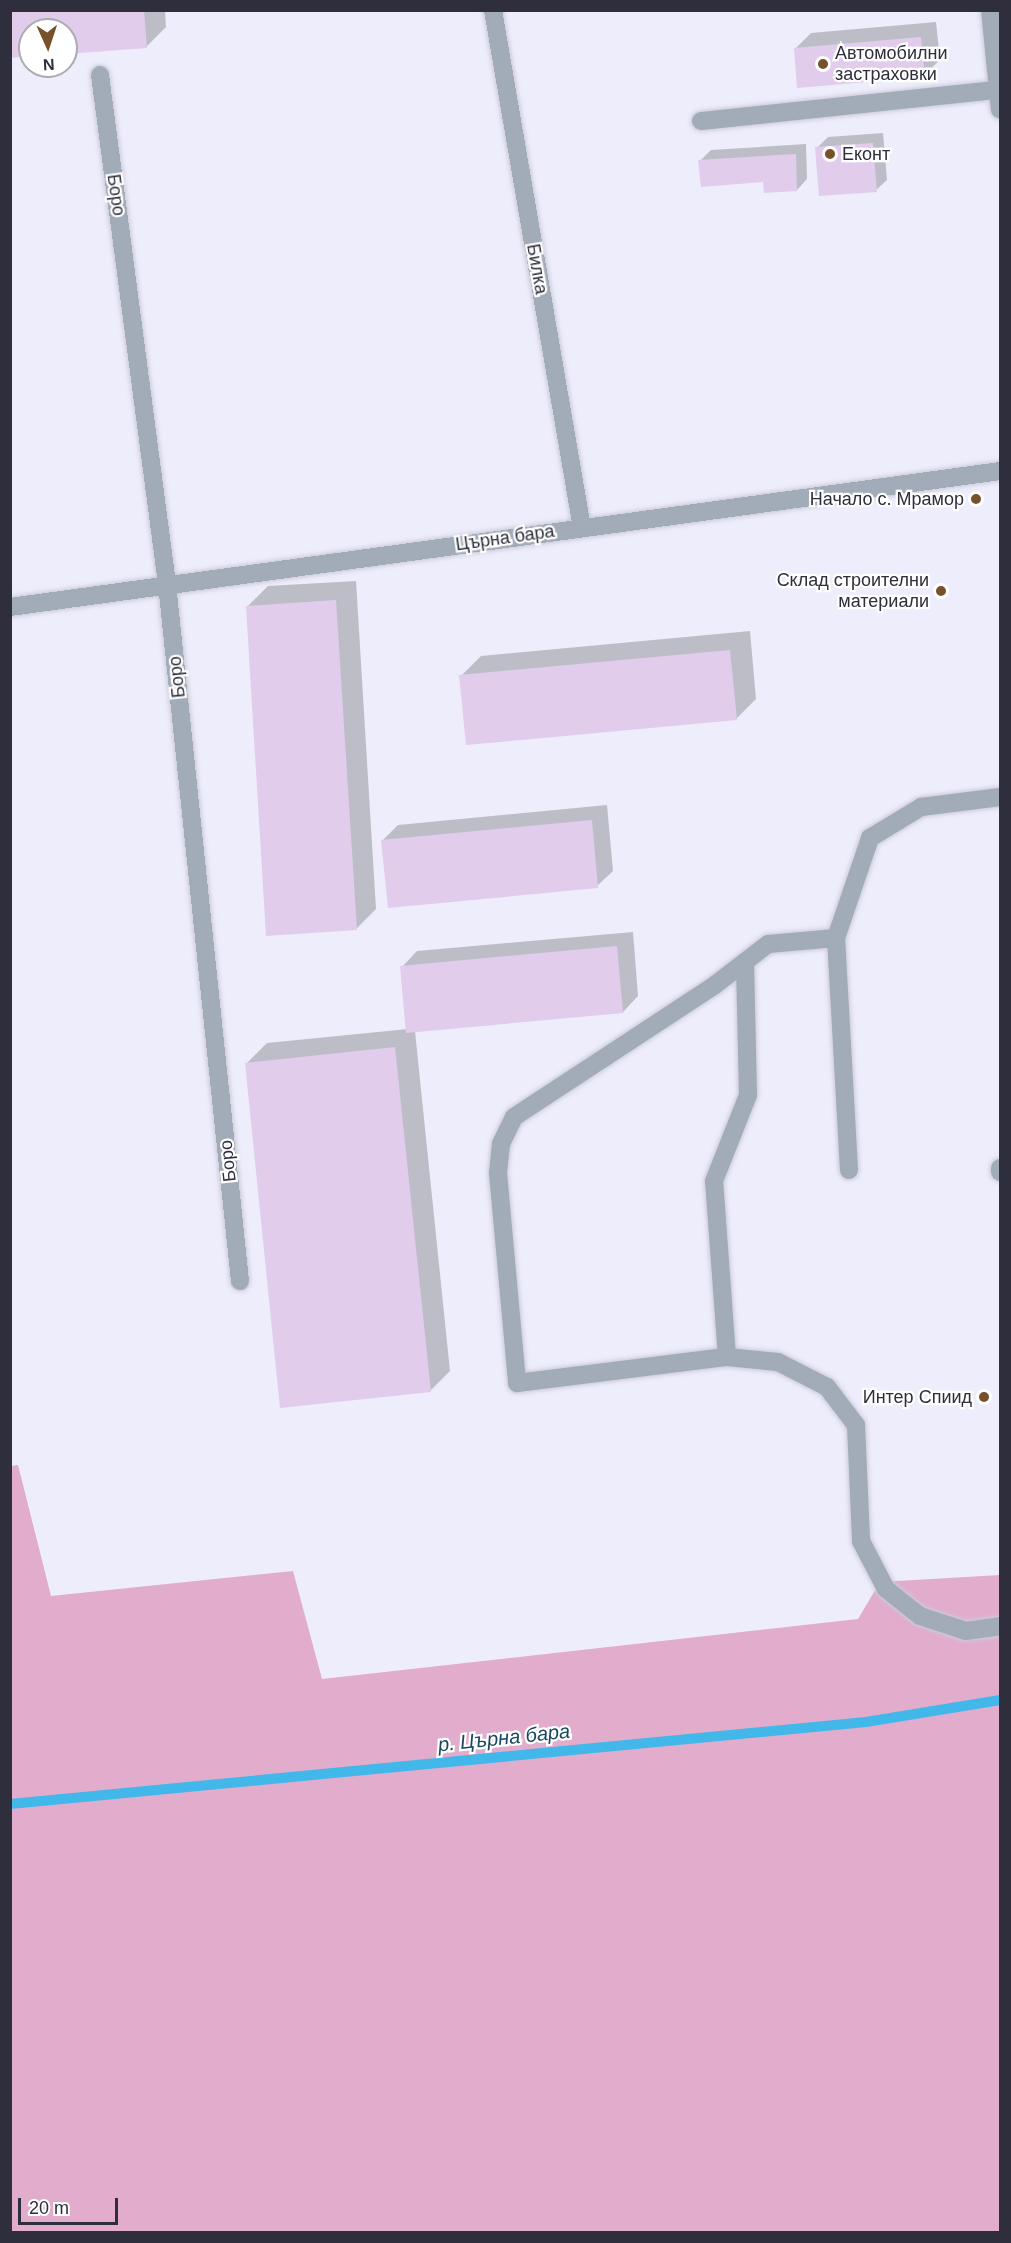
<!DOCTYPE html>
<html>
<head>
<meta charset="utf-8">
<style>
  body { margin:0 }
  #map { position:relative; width:1011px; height:2243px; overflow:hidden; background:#ededfb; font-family:Helvetica,sans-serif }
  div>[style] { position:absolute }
  .green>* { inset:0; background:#e2accd }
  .shadow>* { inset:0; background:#0003 }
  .stream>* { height:10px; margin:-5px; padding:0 5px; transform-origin:5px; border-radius:5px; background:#42b7ea }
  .building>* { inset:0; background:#e1ccec }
  .roads { filter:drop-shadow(0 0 2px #cbcbd9) drop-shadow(0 0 2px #cbcbd9) }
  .minor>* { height:18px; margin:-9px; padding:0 9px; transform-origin:9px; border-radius:9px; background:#a2abb8 }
  .dots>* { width:16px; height:16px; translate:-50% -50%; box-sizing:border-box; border:3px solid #fff; border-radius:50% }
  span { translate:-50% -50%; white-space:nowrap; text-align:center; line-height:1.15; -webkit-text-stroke:4.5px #fff; paint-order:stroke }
  .poi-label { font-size:18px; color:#2e2e3c }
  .left { translate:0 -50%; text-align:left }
  .right { translate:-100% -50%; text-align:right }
  .street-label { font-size:18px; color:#2e2e3c }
  .water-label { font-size:20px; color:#18485d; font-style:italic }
  .frame { position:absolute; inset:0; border:12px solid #2e2e3c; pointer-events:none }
  .north { position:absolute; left:18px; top:18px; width:60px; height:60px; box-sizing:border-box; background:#fff; border:2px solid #ababb1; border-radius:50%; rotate:177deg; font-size:16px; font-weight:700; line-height:24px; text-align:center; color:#2e2e3c }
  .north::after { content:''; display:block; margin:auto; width:21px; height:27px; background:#76512c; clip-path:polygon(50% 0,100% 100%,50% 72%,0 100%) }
  .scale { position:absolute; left:18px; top:2198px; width:100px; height:27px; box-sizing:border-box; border:3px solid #2e2e3c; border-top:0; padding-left:8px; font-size:18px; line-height:21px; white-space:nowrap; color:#2e2e3c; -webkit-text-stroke:4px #fff; paint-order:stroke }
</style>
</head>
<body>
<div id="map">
  <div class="green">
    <i style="clip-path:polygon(18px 1465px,51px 1596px,293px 1571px,322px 1679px,858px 1619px,880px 1582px,1000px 1575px,1000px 2232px,11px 2232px,11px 1466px)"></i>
  </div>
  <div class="shadow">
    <i style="clip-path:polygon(10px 10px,165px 10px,166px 27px,146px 47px,66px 52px,66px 30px,30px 30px,30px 55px)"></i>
    <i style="clip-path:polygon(936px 22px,940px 60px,924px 75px,795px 49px,811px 33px)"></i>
    <i style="clip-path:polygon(883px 133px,887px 180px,876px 190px,817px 148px,828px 137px)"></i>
    <i style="clip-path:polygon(806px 144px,807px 179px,797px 190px,700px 161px,711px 150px)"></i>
    <i style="clip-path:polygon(356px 581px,376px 909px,356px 929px,248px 606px,268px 586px)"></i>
    <i style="clip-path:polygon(750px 631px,756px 699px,736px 719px,461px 676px,481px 656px)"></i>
    <i style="clip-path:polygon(607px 805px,613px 871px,597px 886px,382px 841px,398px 825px)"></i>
    <i style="clip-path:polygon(633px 932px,638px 996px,623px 1012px,415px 1031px,450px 1371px,430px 1391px,247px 1063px,267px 1043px,408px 1029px,402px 967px,417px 951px)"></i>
  </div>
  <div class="stream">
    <i style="left:10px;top:1804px;width:860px;rotate:-5.47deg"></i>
    <i style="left:866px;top:1722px;width:136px;rotate:-9.3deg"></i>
  </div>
  <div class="building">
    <i style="clip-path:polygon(10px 10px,144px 10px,147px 48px,66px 54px,66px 30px,30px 30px,30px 56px,10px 58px)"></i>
    <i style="clip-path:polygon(921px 37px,925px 77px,797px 88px,794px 48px)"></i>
    <i style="clip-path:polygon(873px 143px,877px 192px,819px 196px,815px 147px)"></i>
    <i style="clip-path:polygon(796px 154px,797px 191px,764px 193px,763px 182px,701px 187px,698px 160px)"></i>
    <i style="clip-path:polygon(336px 600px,357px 930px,266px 936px,246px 606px)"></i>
    <i style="clip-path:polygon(730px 650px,737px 720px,466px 745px,459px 675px)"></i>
    <i style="clip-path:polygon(592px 820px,598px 888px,388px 908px,381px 840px)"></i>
    <i style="clip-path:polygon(617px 946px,623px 1013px,406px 1033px,400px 966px)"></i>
    <i style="clip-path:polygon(395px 1047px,431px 1392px,280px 1408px,245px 1063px)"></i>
  </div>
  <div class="roads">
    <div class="minor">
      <i style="left:493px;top:10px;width:526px;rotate:80.25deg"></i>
      <i style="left:990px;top:10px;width:100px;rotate:84.3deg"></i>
      <i style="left:100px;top:75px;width:513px;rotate:82.5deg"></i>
      <i style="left:167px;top:584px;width:701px;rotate:84.02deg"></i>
      <i style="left:701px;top:121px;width:299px;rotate:-6deg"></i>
      <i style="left:10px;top:607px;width:999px;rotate:-7.82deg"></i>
      <i style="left:836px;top:938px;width:68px;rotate:175deg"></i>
      <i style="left:768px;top:944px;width:67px;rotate:142.3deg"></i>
      <i style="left:715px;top:985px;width:240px;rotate:146.7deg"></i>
      <i style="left:514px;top:1117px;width:30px;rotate:116deg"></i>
      <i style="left:501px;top:1144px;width:29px;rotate:96deg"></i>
      <i style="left:498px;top:1173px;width:211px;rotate:84.8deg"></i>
      <i style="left:517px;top:1383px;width:212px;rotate:-7.1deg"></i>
      <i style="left:727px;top:1357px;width:51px;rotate:5.6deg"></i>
      <i style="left:778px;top:1362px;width:55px;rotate:27deg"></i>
      <i style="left:827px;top:1387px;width:48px;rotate:52.7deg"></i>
      <i style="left:856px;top:1425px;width:116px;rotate:87.5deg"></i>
      <i style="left:861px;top:1541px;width:54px;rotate:62.5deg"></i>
      <i style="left:886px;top:1589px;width:43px;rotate:38.5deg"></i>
      <i style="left:920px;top:1616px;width:48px;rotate:18.1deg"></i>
      <i style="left:966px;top:1631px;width:34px;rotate:-8deg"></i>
      <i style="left:1000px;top:1168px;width:4px;rotate:90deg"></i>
      <i style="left:849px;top:1170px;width:232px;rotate:-93.2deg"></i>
      <i style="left:836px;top:938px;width:106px;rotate:-71.2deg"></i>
      <i style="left:870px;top:838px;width:60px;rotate:-31.3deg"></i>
      <i style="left:921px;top:807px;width:80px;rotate:-7.2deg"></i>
      <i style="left:727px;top:1357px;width:176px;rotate:-94.2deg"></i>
      <i style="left:714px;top:1181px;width:92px;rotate:-68.4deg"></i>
      <i style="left:748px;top:1095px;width:132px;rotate:-91.3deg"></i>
    </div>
  </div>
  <div class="dots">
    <i style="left:823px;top:64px;background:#76512c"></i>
    <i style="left:830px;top:154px;background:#76512c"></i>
    <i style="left:976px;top:499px;background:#76512c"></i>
    <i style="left:941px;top:591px;background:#76512c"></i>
    <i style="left:984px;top:1397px;background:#76512c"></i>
  </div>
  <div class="poi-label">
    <span class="left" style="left:835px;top:64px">Автомобилни<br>застраховки</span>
    <span class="left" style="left:842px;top:154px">Еконт</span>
    <span class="right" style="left:964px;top:499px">Начало с. Мрамор</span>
    <span class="right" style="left:929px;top:591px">Склад строителни<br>материали</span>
    <span class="right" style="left:972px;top:1397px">Интер Спиид</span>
  </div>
  <div class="street-label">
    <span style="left:116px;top:195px;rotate:82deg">Боро</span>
    <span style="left:537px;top:269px;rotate:80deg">Билка</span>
    <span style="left:505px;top:538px;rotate:-8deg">Църна бара</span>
    <span style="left:177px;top:677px;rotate:-96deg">Боро</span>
    <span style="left:228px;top:1161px;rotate:-96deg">Боро</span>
  </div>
  <div class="water-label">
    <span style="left:504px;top:1738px;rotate:-6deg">р. Църна бара</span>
  </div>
  <div class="frame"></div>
  <div class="north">N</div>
  <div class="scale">20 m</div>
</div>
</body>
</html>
